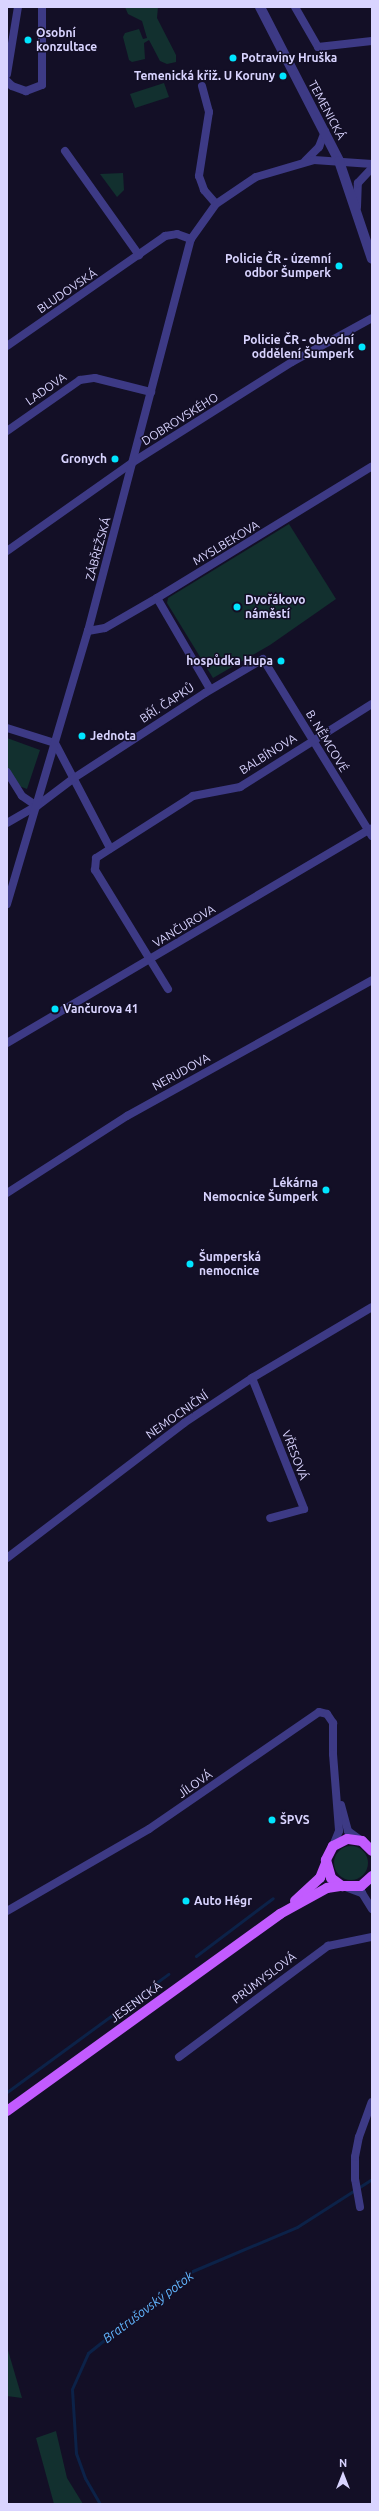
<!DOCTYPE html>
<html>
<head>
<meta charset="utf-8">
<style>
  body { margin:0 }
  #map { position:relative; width:379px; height:2511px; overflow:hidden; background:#130f26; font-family:Ubuntu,sans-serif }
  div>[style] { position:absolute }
  .green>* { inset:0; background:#12302f }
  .round { border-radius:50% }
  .stream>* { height:3px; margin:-1.5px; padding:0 1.5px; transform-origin:1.5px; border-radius:1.5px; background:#0c2248 }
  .minor>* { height:8px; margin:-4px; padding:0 4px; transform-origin:4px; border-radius:4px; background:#3d3a85 }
  .tertiary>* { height:10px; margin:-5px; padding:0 5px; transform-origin:5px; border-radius:5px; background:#3d3a85 }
  .primary>* { height:10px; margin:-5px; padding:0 5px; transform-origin:5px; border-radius:5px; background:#c25bff }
  .dots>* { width:11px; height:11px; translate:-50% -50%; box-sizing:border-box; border:2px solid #130f26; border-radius:50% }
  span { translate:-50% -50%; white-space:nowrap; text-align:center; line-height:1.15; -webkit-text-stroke:3px #130f26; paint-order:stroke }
  .poi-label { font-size:12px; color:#d9d4ff; font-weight:700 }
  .left { translate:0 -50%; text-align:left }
  .right { translate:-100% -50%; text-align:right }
  .street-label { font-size:12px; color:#d9d4ff }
  .water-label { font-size:13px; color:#62b6ff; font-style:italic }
  .frame { position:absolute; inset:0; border:8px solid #d9d4ff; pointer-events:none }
  .north { position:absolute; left:323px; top:2455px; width:40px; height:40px; -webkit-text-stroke:3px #130f26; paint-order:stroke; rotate:0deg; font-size:11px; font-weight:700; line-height:16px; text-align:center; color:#d9d4ff }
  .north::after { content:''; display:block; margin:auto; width:14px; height:18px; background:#d9d4ff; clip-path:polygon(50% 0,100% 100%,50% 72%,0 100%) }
</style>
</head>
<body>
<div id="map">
  <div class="green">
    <div style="clip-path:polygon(125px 7px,158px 7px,157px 18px,176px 55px,176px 62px,167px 64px,160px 61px,149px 40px,144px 43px,145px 59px,132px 62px,129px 60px,123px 37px,125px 33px,139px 29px,143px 39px,147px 38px,142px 21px,128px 14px)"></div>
    <div style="clip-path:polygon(164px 83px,169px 97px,135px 108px,130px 94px)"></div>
    <div style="clip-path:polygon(123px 173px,124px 190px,117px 197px,100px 174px)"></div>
    <div style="clip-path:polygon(289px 524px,336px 599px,270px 645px,213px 678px,167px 603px,168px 598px)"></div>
    <div style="clip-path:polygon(7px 738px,40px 750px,27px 789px,19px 786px,7px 768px)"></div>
    <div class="round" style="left:334px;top:1846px;width:34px;height:34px"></div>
    <div style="clip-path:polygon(7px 2347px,22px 2398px,7px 2396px)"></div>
    <div style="clip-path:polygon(56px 2431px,67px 2478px,83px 2504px,54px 2504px,36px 2438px)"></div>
  </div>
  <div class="stream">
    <div style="left:196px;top:1956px;width:96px;rotate:-37deg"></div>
    <div style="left:7px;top:2092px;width:200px;rotate:-36.2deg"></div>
    <div style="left:100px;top:2504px;width:30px;rotate:-120deg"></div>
    <div style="left:85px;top:2478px;width:27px;rotate:-110deg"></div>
    <div style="left:76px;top:2453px;width:64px;rotate:-93.6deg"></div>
    <div style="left:72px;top:2389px;width:39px;rotate:-66deg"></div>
    <div style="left:88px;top:2353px;width:128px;rotate:-38.7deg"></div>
    <div style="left:188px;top:2273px;width:118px;rotate:-22.9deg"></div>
    <div style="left:297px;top:2227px;width:89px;rotate:-32.6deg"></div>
  </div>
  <div class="minor">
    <div style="left:295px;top:7px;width:46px;rotate:60.1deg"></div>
    <div style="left:318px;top:47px;width:54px;rotate:-6.3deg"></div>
    <div style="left:7px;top:74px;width:68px;rotate:-80.7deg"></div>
    <div style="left:7px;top:81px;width:7px;rotate:45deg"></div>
    <div style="left:12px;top:86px;width:15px;rotate:20deg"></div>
    <div style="left:26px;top:91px;width:17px;rotate:-21deg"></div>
    <div style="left:42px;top:85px;width:78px;rotate:-90deg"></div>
    <div style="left:202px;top:86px;width:27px;rotate:75deg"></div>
    <div style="left:209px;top:112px;width:65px;rotate:98.9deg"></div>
    <div style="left:199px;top:176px;width:15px;rotate:70deg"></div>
    <div style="left:204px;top:190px;width:18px;rotate:49deg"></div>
    <div style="left:65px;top:151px;width:128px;rotate:54.6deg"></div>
    <div style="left:305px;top:161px;width:20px;rotate:-45deg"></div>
    <div style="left:319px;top:147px;width:17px;rotate:-69deg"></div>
    <div style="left:357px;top:207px;width:24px;rotate:-88deg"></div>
    <div style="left:358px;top:183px;width:21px;rotate:-47deg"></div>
    <div style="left:7px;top:346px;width:193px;rotate:-34.8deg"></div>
    <div style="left:165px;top:236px;width:12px;rotate:-9deg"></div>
    <div style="left:177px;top:234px;width:15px;rotate:20deg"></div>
    <div style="left:7px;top:431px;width:89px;rotate:-34.9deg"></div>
    <div style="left:80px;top:380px;width:15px;rotate:-8deg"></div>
    <div style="left:95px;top:378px;width:58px;rotate:14deg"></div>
    <div style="left:7px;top:551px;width:154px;rotate:-35.2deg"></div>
    <div style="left:133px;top:462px;width:188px;rotate:-32.2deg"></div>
    <div style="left:292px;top:362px;width:91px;rotate:-28.8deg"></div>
    <div style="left:157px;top:598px;width:105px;rotate:59.8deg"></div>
    <div style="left:88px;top:631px;width:17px;rotate:-10deg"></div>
    <div style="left:105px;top:628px;width:60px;rotate:-30deg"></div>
    <div style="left:157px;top:598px;width:252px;rotate:-31.5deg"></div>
    <div style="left:7px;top:728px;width:50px;rotate:17.4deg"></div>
    <div style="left:55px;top:743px;width:119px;rotate:62.4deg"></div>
    <div style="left:7px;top:772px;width:28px;rotate:58deg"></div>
    <div style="left:22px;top:796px;width:18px;rotate:34deg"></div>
    <div style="left:7px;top:823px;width:34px;rotate:-30deg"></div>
    <div style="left:37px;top:806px;width:46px;rotate:-37.1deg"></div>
    <div style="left:74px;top:778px;width:156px;rotate:-33deg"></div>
    <div style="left:205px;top:693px;width:67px;rotate:-30.4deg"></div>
    <div style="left:263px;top:659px;width:208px;rotate:58.4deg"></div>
    <div style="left:7px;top:904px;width:285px;rotate:-73.5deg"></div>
    <div style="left:88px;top:631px;width:405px;rotate:-75.3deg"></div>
    <div style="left:191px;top:239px;width:43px;rotate:-54.5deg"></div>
    <div style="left:216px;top:204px;width:48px;rotate:-34deg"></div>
    <div style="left:256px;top:177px;width:60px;rotate:-16.3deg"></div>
    <div style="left:314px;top:160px;width:58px;rotate:3.9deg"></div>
    <div style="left:168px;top:989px;width:140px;rotate:-121.5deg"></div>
    <div style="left:95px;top:870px;width:12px;rotate:-85deg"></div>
    <div style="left:96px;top:858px;width:115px;rotate:-32.6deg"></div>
    <div style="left:193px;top:796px;width:48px;rotate:-10.8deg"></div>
    <div style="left:240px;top:787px;width:156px;rotate:-32.2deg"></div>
    <div style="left:7px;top:1043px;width:422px;rotate:-30.5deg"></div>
    <div style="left:7px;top:1193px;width:143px;rotate:-32.7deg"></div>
    <div style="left:127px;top:1116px;width:280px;rotate:-29deg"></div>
    <div style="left:252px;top:1378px;width:141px;rotate:68.3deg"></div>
    <div style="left:304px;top:1509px;width:35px;rotate:165deg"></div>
    <div style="left:7px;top:1558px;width:223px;rotate:-37.3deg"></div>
    <div style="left:184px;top:1423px;width:82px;rotate:-33.5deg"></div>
    <div style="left:252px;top:1378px;width:139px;rotate:-30.6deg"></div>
    <div style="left:341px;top:1805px;width:27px;rotate:75deg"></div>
    <div style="left:348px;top:1831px;width:14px;rotate:36deg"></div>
    <div style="left:348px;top:1888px;width:15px;rotate:20deg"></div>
    <div style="left:362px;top:1893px;width:19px;rotate:58deg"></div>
    <div style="left:7px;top:1911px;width:164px;rotate:-30deg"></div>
    <div style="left:149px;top:1829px;width:206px;rotate:-34.5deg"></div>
    <div style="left:319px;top:1712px;width:8px;rotate:14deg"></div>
    <div style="left:327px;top:1714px;width:11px;rotate:56deg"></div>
    <div style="left:333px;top:1723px;width:31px;rotate:90deg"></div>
    <div style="left:333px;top:1754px;width:77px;rotate:85.5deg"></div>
    <div style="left:339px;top:1831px;width:16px;rotate:112deg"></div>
    <div style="left:179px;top:2057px;width:186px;rotate:-36.7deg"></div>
    <div style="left:328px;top:1946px;width:45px;rotate:-11.6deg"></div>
    <div style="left:360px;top:2207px;width:28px;rotate:-100deg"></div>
    <div style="left:355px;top:2179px;width:22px;rotate:-90deg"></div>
    <div style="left:355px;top:2157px;width:20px;rotate:-79deg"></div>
    <div style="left:359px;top:2137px;width:37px;rotate:-70deg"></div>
  </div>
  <div class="tertiary">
    <div style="left:260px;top:7px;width:173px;rotate:62.8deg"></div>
    <div style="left:339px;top:161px;width:103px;rotate:71.4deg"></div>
  </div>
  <div class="primary">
    <div style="left:372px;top:1851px;width:14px;rotate:-135deg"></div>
    <div style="left:362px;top:1841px;width:15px;rotate:-172deg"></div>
    <div style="left:347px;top:1839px;width:16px;rotate:153deg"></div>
    <div style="left:333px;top:1846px;width:16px;rotate:117deg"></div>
    <div style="left:326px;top:1860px;width:19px;rotate:74deg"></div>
    <div style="left:331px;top:1878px;width:14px;rotate:36deg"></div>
    <div style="left:342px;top:1886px;width:19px"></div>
    <div style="left:361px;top:1886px;width:15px;rotate:-42deg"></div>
    <div style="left:295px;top:1901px;width:34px;rotate:-43deg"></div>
    <div style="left:320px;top:1878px;width:16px;rotate:-68deg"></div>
    <div style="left:7px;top:2111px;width:337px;rotate:-35.8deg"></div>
    <div style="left:280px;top:1914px;width:54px;rotate:-29deg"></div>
    <div style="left:327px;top:1888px;width:15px;rotate:-8deg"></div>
  </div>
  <div class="dots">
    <div style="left:28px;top:40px;background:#00e5ff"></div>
    <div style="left:233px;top:58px;background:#00e5ff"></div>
    <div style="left:283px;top:76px;background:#00e5ff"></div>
    <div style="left:339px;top:266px;background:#00e5ff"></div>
    <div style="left:362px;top:347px;background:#00e5ff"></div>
    <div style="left:115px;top:459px;background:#00e5ff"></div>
    <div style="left:237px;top:607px;background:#00e5ff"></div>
    <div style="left:281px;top:661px;background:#00e5ff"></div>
    <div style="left:82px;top:736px;background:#00e5ff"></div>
    <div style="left:55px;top:1009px;background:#00e5ff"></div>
    <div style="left:326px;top:1190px;background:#00e5ff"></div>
    <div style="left:190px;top:1264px;background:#00e5ff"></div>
    <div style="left:272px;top:1820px;background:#00e5ff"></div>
    <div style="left:186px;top:1901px;background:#00e5ff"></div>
  </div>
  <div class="poi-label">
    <span class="left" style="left:36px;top:40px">Osobní<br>konzultace</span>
    <span class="left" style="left:241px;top:58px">Potraviny Hruška</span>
    <span class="right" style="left:275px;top:76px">Temenická křiž. U Koruny</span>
    <span class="right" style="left:331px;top:266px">Policie ČR - územní<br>odbor Šumperk</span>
    <span class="right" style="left:354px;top:347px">Policie ČR - obvodní<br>oddělení Šumperk</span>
    <span class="right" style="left:107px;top:459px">Gronych</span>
    <span class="left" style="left:245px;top:607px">Dvořákovo<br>náměstí</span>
    <span class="right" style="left:273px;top:661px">hospůdka Hupa</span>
    <span class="left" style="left:90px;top:736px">Jednota</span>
    <span class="left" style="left:63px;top:1009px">Vančurova 41</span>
    <span class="right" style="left:318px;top:1190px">Lékárna<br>Nemocnice Šumperk</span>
    <span class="left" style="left:199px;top:1264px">Šumperská<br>nemocnice</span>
    <span class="left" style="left:280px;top:1820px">ŠPVS</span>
    <span class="left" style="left:194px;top:1901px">Auto Hégr</span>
  </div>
  <div class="street-label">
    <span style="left:327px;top:110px;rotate:62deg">TEMENICKÁ</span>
    <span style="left:67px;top:291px;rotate:-34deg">BLUDOVSKÁ</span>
    <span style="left:46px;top:389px;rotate:-35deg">LADOVA</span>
    <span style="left:180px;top:419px;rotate:-32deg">DOBROVSKÉHO</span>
    <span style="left:226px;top:543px;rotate:-31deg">MYSLBEKOVA</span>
    <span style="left:98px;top:549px;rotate:-75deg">ZÁBŘEŽSKÁ</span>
    <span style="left:167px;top:703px;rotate:-33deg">BŘÍ. ČAPKŮ</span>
    <span style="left:327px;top:741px;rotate:59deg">B. NĚMCOVÉ</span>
    <span style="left:268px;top:754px;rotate:-32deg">BALBÍNOVA</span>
    <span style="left:184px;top:926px;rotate:-31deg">VANČUROVA</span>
    <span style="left:181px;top:1072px;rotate:-29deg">NERUDOVA</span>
    <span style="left:177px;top:1415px;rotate:-35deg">NEMOCNIČNÍ</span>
    <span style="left:295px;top:1455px;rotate:69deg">VŘESOVÁ</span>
    <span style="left:195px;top:1784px;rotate:-35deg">JÍLOVÁ</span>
    <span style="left:264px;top:1978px;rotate:-37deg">PRŮMYSLOVÁ</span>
    <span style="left:136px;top:2002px;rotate:-36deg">JESENICKÁ</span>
  </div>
  <div class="water-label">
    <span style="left:148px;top:2307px;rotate:-37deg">Bratrušovský potok</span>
  </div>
  <div class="frame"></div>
  <div class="north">N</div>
</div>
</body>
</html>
